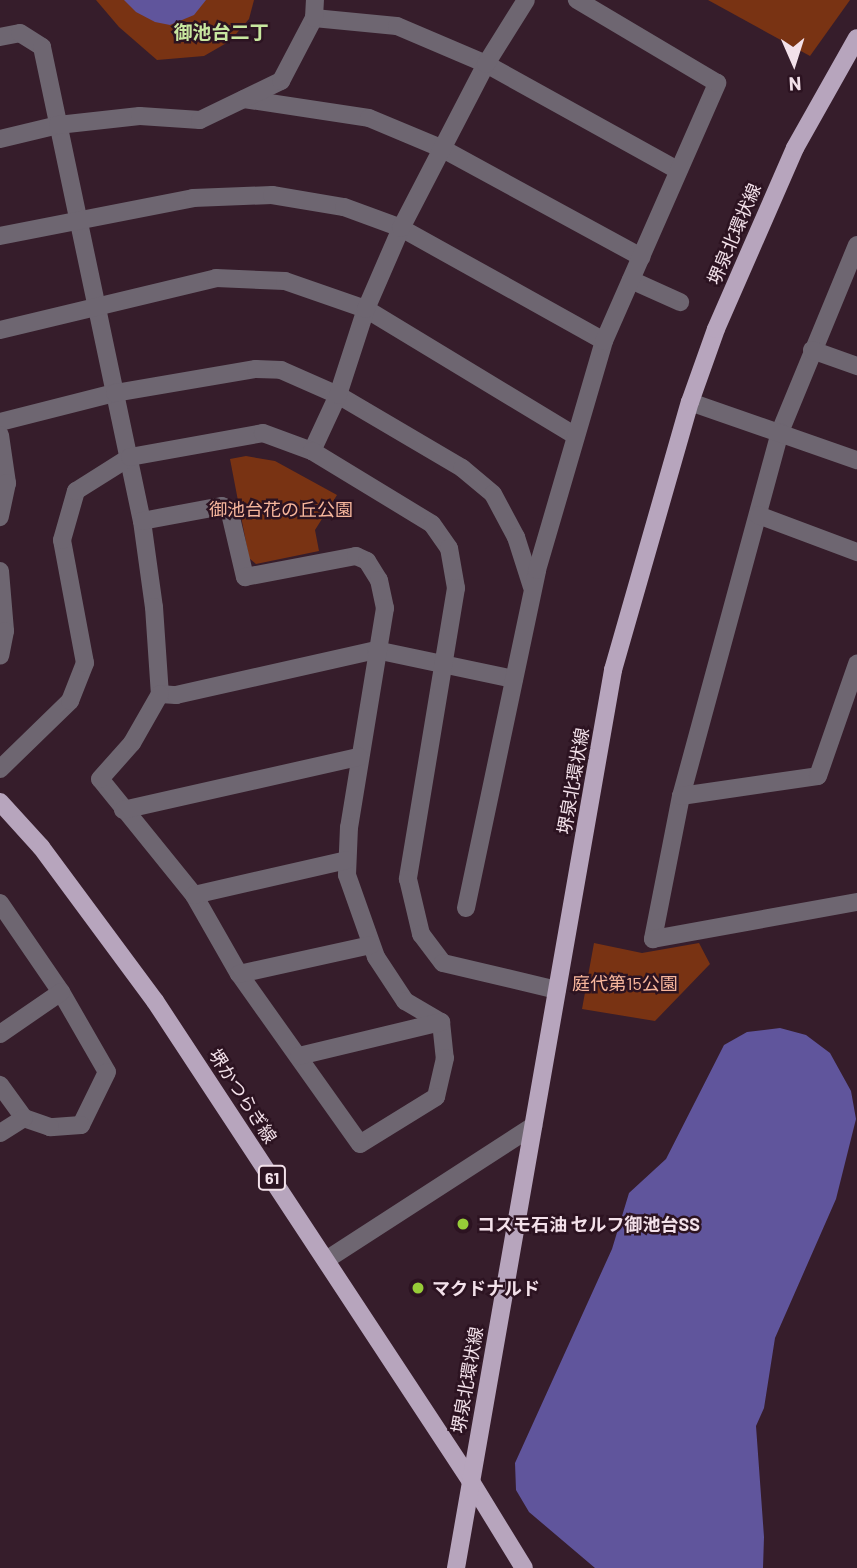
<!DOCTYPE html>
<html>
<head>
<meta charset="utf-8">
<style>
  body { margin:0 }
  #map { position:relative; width:857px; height:1568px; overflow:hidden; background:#361d2b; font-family:Barlow,"Noto Sans JP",sans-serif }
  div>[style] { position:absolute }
  .green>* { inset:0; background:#793313 }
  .water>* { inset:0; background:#60559c }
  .minor>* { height:18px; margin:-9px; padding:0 9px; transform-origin:9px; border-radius:9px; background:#6e6671 }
  .major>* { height:18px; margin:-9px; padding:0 9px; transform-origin:9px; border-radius:9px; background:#b7a5bd }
  .dots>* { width:19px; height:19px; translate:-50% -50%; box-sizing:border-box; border:4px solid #2c1321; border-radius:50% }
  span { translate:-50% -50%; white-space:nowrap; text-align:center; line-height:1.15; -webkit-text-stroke:5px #2c1321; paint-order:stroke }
  .shield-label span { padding:2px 5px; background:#2c1321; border:2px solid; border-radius:5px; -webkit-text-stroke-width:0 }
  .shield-label { font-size:16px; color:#f3e1ea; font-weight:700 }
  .street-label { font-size:18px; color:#f3e1ea }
  .park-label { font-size:18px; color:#f7b69c }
  .poi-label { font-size:18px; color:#f3e1ea; font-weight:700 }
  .left { translate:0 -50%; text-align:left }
  .neighbourhood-label { font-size:19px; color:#c8e79f; font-weight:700 }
  .north { position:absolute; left:759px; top:28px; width:70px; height:70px; -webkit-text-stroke:5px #2c1321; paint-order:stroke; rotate:177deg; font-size:19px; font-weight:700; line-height:28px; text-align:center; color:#f3e1ea }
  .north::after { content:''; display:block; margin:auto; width:24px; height:32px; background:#f3e1ea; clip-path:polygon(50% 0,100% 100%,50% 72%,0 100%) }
</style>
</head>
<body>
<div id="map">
  <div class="green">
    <div style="clip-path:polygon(96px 0,254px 0,249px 19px,230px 41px,204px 56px,157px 60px,119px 27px)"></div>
    <div style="clip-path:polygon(708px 0,850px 0,810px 56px)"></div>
    <div style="clip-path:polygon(246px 456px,275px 461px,337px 495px,315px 530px,319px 551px,256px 564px,249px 558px,230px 459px)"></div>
    <div style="clip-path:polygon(594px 943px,642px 953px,699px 943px,710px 964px,655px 1021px,582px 1009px)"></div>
  </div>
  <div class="water">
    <div style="clip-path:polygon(124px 0,206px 0,194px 15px,170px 25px,155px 22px,136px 12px)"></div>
    <div style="clip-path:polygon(780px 1028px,806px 1035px,830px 1053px,851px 1091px,856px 1119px,836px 1199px,775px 1338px,764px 1408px,756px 1426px,764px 1537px,763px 1568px,595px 1568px,529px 1512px,516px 1490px,515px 1463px,612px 1249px,629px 1193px,666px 1159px,724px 1045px,747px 1032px)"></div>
  </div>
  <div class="minor">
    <div style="left:314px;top:18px;width:83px;rotate:5.5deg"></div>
    <div style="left:397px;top:26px;width:97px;rotate:23.1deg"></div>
    <div style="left:486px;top:64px;width:218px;rotate:29deg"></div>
    <div style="left:0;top:37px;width:20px;rotate:-11deg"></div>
    <div style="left:20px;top:33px;width:26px;rotate:32deg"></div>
    <div style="left:42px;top:47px;width:484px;rotate:78.1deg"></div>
    <div style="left:142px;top:521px;width:87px;rotate:82.1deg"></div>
    <div style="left:154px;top:607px;width:87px;rotate:86.1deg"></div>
    <div style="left:160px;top:694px;width:16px;rotate:4deg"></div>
    <div style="left:176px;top:695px;width:205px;rotate:-12.7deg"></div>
    <div style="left:376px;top:650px;width:141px;rotate:11.9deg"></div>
    <div style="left:244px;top:99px;width:126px;rotate:8.6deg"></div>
    <div style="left:369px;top:118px;width:80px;rotate:22.7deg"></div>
    <div style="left:443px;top:149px;width:226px;rotate:28.6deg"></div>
    <div style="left:0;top:139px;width:60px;rotate:-13.6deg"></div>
    <div style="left:58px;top:125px;width:82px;rotate:-6.3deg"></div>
    <div style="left:140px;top:116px;width:60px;rotate:3.8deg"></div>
    <div style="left:200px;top:120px;width:90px;rotate:-25.7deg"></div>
    <div style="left:281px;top:81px;width:71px;rotate:-62.4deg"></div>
    <div style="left:314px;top:18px;width:18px;rotate:-87deg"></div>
    <div style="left:0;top:236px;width:197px;rotate:-11.1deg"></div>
    <div style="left:193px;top:198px;width:79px;rotate:-2.2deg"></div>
    <div style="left:272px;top:195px;width:73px;rotate:9.5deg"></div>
    <div style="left:344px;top:207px;width:61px;rotate:20.2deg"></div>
    <div style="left:401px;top:228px;width:232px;rotate:29.1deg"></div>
    <div style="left:857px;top:245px;width:202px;rotate:112.4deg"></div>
    <div style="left:780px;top:432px;width:377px;rotate:105.2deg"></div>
    <div style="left:681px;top:796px;width:146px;rotate:101.1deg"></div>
    <div style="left:653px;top:939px;width:207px;rotate:-10.3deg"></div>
    <div style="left:631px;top:280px;width:54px;rotate:24.2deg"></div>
    <div style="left:0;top:330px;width:222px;rotate:-13.5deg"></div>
    <div style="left:216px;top:278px;width:69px;rotate:2.5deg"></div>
    <div style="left:285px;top:281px;width:86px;rotate:19.1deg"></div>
    <div style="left:366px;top:309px;width:245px;rotate:31.2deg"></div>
    <div style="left:812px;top:350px;width:48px;rotate:19.6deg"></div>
    <div style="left:690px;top:402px;width:177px;rotate:19.2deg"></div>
    <div style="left:0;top:422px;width:119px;rotate:-14.2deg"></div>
    <div style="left:115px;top:393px;width:143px;rotate:-9.7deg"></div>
    <div style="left:256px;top:369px;width:25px;rotate:2deg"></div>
    <div style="left:281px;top:370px;width:62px;rotate:23.7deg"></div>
    <div style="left:338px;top:395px;width:144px;rotate:30.5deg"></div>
    <div style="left:462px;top:468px;width:40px;rotate:40deg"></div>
    <div style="left:493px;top:494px;width:49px;rotate:61.9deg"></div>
    <div style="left:516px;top:537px;width:52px;rotate:72.3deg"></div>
    <div style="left:0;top:435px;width:49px;rotate:81.7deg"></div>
    <div style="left:7px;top:483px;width:35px;rotate:102deg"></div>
    <div style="left:312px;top:451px;width:62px;rotate:-65.1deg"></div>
    <div style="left:338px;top:395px;width:90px;rotate:-72deg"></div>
    <div style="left:366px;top:309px;width:88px;rotate:-66.6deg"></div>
    <div style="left:401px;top:228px;width:185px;rotate:-62.6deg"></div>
    <div style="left:486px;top:64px;width:75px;rotate:-58deg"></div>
    <div style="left:758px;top:515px;width:106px;rotate:20.5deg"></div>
    <div style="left:142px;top:521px;width:81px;rotate:-10.6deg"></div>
    <div style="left:222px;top:506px;width:8px;rotate:23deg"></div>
    <div style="left:229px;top:509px;width:70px;rotate:76.8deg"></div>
    <div style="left:245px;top:577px;width:113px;rotate:-10.7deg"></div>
    <div style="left:356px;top:556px;width:12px;rotate:24deg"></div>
    <div style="left:367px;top:561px;width:22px;rotate:58deg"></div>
    <div style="left:379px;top:580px;width:29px;rotate:78deg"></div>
    <div style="left:385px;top:608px;width:222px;rotate:99.3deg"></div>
    <div style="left:349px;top:827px;width:48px;rotate:92.4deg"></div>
    <div style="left:347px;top:875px;width:87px;rotate:70.5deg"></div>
    <div style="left:376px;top:957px;width:53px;rotate:56.6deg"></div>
    <div style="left:405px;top:1001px;width:42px;rotate:30.3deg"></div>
    <div style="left:441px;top:1022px;width:36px;rotate:84deg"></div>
    <div style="left:445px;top:1058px;width:40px;rotate:103deg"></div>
    <div style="left:436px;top:1097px;width:89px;rotate:148.3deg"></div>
    <div style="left:360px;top:1144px;width:209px;rotate:-125.4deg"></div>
    <div style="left:239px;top:974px;width:91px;rotate:-119.7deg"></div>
    <div style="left:194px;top:895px;width:149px;rotate:-129deg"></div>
    <div style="left:100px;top:779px;width:48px;rotate:-48.4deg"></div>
    <div style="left:132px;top:743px;width:56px;rotate:-60.3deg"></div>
    <div style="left:0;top:571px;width:60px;rotate:85.2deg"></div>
    <div style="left:5px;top:631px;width:25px;rotate:101deg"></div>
    <div style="left:0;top:769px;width:98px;rotate:-44.2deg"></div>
    <div style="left:70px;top:701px;width:41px;rotate:-68.5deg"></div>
    <div style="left:85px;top:663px;width:125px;rotate:-100.6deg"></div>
    <div style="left:62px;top:540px;width:51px;rotate:-74.1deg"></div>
    <div style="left:76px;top:491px;width:64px;rotate:-32.2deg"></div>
    <div style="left:130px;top:457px;width:135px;rotate:-10.2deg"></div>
    <div style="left:263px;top:433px;width:52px;rotate:20.2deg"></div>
    <div style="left:312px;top:451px;width:140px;rotate:31.3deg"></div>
    <div style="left:432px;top:524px;width:29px;rotate:55deg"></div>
    <div style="left:449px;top:548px;width:41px;rotate:80.1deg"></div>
    <div style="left:456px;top:588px;width:295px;rotate:99.4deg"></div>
    <div style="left:408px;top:879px;width:57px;rotate:76.7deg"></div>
    <div style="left:421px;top:934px;width:36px;rotate:53deg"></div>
    <div style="left:443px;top:963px;width:117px;rotate:13.3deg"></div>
    <div style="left:681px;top:796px;width:138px;rotate:-8.3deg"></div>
    <div style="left:818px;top:776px;width:119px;rotate:-70.8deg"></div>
    <div style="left:123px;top:810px;width:242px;rotate:-12.7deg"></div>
    <div style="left:194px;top:895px;width:157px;rotate:-12.9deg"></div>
    <div style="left:0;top:903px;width:108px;rotate:55.6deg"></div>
    <div style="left:61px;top:992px;width:92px;rotate:60.1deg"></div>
    <div style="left:107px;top:1072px;width:59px;rotate:116.1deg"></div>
    <div style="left:81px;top:1125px;width:31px;rotate:176deg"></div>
    <div style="left:50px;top:1127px;width:28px;rotate:-161deg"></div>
    <div style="left:24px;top:1118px;width:41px;rotate:-126deg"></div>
    <div style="left:466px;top:908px;width:345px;rotate:-78.1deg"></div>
    <div style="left:537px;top:570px;width:239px;rotate:-73.7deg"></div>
    <div style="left:604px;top:341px;width:282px;rotate:-66.3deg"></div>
    <div style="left:717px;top:83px;width:163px;rotate:-149.3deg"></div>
    <div style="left:239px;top:974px;width:135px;rotate:-12.4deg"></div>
    <div style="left:0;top:1034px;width:74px;rotate:-34.5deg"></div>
    <div style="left:299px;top:1056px;width:146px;rotate:-13.5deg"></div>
    <div style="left:0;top:1133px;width:28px;rotate:-32deg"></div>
    <div style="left:326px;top:1260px;width:247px;rotate:-32.9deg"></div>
  </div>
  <div class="major">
    <div style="left:0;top:802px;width:61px;rotate:47.7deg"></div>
    <div style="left:41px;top:847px;width:192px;rotate:53.5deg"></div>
    <div style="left:155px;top:1001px;width:573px;rotate:56.67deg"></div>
    <div style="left:470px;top:1480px;width:103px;rotate:58.5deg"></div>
    <div style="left:456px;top:1568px;width:912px;rotate:-80.08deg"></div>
    <div style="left:613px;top:670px;width:279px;rotate:-74deg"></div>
    <div style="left:690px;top:402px;width:77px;rotate:-70.4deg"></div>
    <div style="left:716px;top:329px;width:197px;rotate:-66.4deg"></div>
    <div style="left:795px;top:148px;width:126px;rotate:-60.6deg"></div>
  </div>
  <div class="dots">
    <div style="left:463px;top:1224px;background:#97cc38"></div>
    <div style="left:418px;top:1288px;background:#97cc38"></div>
  </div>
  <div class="shield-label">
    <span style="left:272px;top:1178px">61</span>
  </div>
  <div class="street-label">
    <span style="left:734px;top:234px;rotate:-67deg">堺泉北環状線</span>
    <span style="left:573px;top:781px;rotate:-80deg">堺泉北環状線</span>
    <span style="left:243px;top:1096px;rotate:57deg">堺かつらぎ線</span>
    <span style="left:467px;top:1380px;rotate:-80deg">堺泉北環状線</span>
  </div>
  <div class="park-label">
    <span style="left:281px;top:509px">御池台花の丘公園</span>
    <span style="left:625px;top:983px">庭代第15公園</span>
  </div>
  <div class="poi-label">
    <span class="left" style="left:477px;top:1224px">コスモ石油 セルフ御池台SS</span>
    <span class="left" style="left:432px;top:1288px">マクドナルド</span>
  </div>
  <div class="neighbourhood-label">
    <span style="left:221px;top:32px">御池台二丁</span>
  </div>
  <div class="north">N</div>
</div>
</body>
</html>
